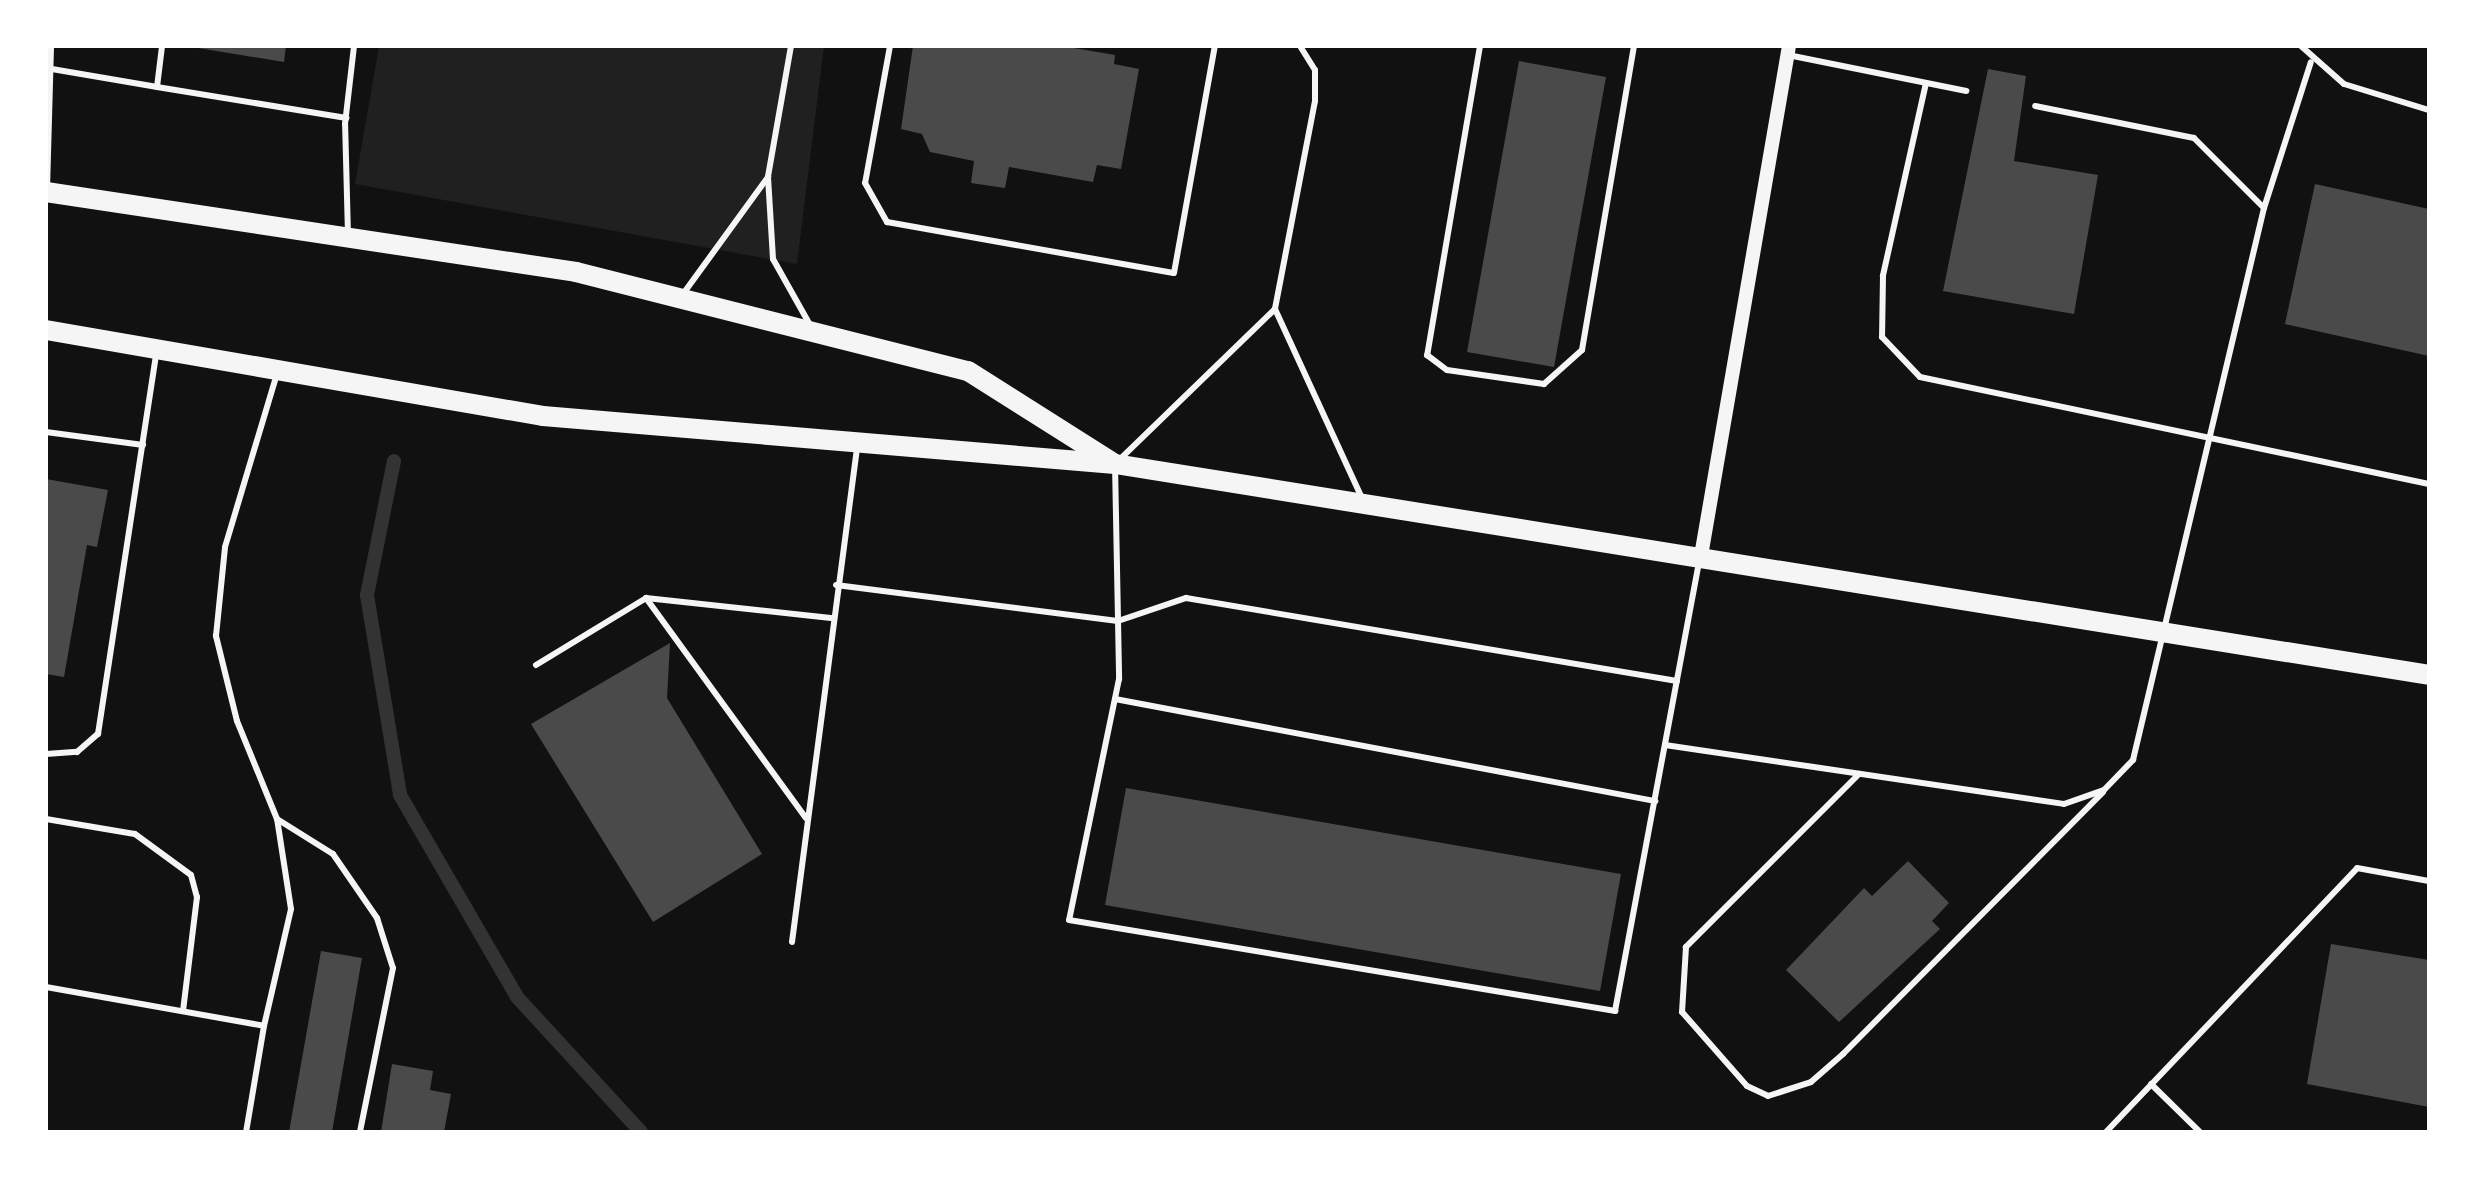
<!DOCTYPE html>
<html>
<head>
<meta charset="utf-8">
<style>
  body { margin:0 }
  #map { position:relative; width:2475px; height:1178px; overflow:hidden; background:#111; font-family:"Public Sans",sans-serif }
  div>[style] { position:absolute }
  .green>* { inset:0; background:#202020 }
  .stream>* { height:14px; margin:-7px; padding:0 7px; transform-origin:7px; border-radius:7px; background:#333 }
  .building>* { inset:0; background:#4a4a4a }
  .service>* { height:6px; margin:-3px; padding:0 3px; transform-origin:3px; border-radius:3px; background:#f5f5f5 }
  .tertiary>* { height:14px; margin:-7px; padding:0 7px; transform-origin:7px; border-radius:7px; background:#f5f5f5 }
  .primary>* { height:20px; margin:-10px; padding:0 10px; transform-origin:10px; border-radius:10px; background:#f5f5f5 }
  span { translate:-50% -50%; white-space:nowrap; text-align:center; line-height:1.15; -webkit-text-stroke:8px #fff; paint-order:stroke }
  .frame { position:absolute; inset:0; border:48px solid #fff; pointer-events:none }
</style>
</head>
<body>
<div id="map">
  <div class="green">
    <div style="clip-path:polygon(379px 46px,824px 46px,797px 264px,355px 184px)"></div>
  </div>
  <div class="stream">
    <div style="left:394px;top:461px;width:137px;rotate:101.4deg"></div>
    <div style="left:367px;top:595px;width:203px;rotate:80.6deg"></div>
    <div style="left:400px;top:795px;width:233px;rotate:59.9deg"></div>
    <div style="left:517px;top:997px;width:183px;rotate:47.4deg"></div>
  </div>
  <div class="building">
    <div style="clip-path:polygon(186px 46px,286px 46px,284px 62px)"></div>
    <div style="clip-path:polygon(913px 46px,1062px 46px,1115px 55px,1114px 64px,1139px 69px,1121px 169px,1097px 165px,1093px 182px,1009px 167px,1005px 188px,971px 183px,974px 161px,930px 152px,922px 134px,901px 129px)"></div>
    <div style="clip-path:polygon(1519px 61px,1606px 77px,1554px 367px,1467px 352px)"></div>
    <div style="clip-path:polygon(1988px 69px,2026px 76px,2014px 161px,2098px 175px,2074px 314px,1943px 291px)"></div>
    <div style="clip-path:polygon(2315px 184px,2429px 209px,2429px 356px,2285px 324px)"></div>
    <div style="clip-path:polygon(46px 479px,108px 490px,97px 547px,87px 545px,64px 677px,46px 674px)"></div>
    <div style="clip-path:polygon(670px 643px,667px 698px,762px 854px,653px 922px,531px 724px)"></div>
    <div style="clip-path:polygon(1126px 788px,1621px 874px,1600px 991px,1105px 905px)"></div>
    <div style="clip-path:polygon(1908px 861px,1949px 903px,1932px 921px,1940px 929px,1839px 1022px,1786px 970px,1864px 888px,1872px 896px)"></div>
    <div style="clip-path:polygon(2331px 944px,2429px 960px,2429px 1107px,2307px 1084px)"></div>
    <div style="clip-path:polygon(321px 951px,362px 958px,332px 1132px,289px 1132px)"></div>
    <div style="clip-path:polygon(392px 1064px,433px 1071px,430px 1090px,451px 1094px,444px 1132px,381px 1132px)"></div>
  </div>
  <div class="service">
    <div style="left:791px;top:46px;width:133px;rotate:100deg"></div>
    <div style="left:768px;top:177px;width:82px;rotate:86.5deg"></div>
    <div style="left:773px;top:259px;width:76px;rotate:60.7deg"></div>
    <div style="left:890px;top:46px;width:139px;rotate:100.3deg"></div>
    <div style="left:865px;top:183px;width:45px;rotate:60.6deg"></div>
    <div style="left:887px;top:222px;width:291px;rotate:10.1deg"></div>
    <div style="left:1174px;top:273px;width:231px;rotate:-79.8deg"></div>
    <div style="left:1300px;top:46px;width:28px;rotate:58deg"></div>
    <div style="left:1315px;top:70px;width:31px;rotate:90deg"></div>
    <div style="left:1315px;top:101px;width:212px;rotate:100.9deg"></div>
    <div style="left:1275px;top:309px;width:223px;rotate:135.9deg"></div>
    <div style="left:1115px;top:464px;width:215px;rotate:88.9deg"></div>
    <div style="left:1119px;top:679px;width:246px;rotate:101.7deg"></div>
    <div style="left:1069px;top:920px;width:554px;rotate:9.46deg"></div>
    <div style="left:1615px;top:1011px;width:456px;rotate:-79.4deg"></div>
    <div style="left:1480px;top:46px;width:314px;rotate:99.7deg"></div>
    <div style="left:1427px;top:355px;width:25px;rotate:37deg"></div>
    <div style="left:1447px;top:370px;width:98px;rotate:8.2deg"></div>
    <div style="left:1544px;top:384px;width:51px;rotate:-41.8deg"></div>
    <div style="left:1582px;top:350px;width:308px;rotate:-80.3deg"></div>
    <div style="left:2301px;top:46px;width:57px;rotate:41.5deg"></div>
    <div style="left:2344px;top:84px;width:89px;rotate:17deg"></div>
    <div style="left:1788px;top:55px;width:182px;rotate:11.4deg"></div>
    <div style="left:46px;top:68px;width:113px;rotate:9.7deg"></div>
    <div style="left:157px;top:87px;width:41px;rotate:-83deg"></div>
    <div style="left:1926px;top:83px;width:198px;rotate:102.6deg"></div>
    <div style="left:1883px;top:276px;width:61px;rotate:90.9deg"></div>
    <div style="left:1882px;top:337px;width:55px;rotate:46.5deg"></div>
    <div style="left:1920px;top:377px;width:520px;rotate:11.87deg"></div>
    <div style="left:157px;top:87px;width:192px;rotate:9.3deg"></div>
    <div style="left:47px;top:190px;width:144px;rotate:-88.4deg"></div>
    <div style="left:2264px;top:208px;width:153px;rotate:-72.2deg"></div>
    <div style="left:348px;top:235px;width:111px;rotate:-91.5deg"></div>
    <div style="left:345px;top:124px;width:79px;rotate:-83.4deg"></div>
    <div style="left:683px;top:294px;width:145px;rotate:-54deg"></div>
    <div style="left:1275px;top:309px;width:208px;rotate:65.3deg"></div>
    <div style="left:46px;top:432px;width:98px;rotate:7.6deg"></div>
    <div style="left:836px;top:585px;width:284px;rotate:7.3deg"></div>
    <div style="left:1118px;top:621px;width:72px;rotate:-18.7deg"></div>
    <div style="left:1186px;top:598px;width:498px;rotate:9.6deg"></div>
    <div style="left:646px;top:598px;width:272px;rotate:54deg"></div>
    <div style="left:536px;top:665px;width:129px;rotate:-31.3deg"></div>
    <div style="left:646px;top:598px;width:186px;rotate:6.2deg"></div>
    <div style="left:1115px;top:699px;width:550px;rotate:10.7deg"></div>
    <div style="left:1665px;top:745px;width:403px;rotate:8.4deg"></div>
    <div style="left:2064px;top:804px;width:42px;rotate:-19.3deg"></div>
    <div style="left:2104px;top:790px;width:42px;rotate:-46deg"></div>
    <div style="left:2133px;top:760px;width:567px;rotate:-76.65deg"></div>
    <div style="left:2264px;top:208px;width:99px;rotate:-135deg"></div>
    <div style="left:2194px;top:138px;width:162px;rotate:-168.6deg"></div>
    <div style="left:46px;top:754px;width:31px;rotate:-4deg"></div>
    <div style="left:77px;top:752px;width:28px;rotate:-41deg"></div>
    <div style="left:98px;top:734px;width:385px;rotate:-81.3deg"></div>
    <div style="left:1859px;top:774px;width:245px;rotate:135deg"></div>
    <div style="left:1686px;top:947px;width:65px;rotate:93.5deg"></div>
    <div style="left:1682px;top:1012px;width:98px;rotate:48.7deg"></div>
    <div style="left:1747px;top:1086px;width:23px;rotate:25deg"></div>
    <div style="left:1768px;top:1096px;width:45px;rotate:-18deg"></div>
    <div style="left:1811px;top:1082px;width:43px;rotate:-41.2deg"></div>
    <div style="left:1843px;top:1054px;width:369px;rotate:-45.2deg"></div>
    <div style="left:46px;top:819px;width:90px;rotate:9.6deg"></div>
    <div style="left:135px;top:834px;width:69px;rotate:36.2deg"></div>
    <div style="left:191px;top:875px;width:23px;rotate:75deg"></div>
    <div style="left:197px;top:897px;width:115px;rotate:97deg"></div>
    <div style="left:277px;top:819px;width:66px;rotate:32deg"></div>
    <div style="left:333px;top:854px;width:78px;rotate:55.5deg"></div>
    <div style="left:377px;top:918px;width:52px;rotate:72.3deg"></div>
    <div style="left:393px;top:968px;width:167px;rotate:101.4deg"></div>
    <div style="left:792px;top:942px;width:498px;rotate:-82.5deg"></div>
    <div style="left:46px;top:987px;width:221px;rotate:10.1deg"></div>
    <div style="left:264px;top:1026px;width:108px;rotate:99.6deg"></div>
    <div style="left:264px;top:1026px;width:120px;rotate:-77deg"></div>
    <div style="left:291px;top:909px;width:91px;rotate:-98.8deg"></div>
    <div style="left:277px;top:819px;width:106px;rotate:-112.2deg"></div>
    <div style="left:237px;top:721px;width:88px;rotate:-103.9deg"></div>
    <div style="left:216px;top:636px;width:89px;rotate:-84.2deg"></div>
    <div style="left:225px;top:547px;width:181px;rotate:-73.3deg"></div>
    <div style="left:2151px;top:1084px;width:69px;rotate:44.4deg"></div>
    <div style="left:2106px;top:1132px;width:364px;rotate:-46.4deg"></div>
    <div style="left:2357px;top:868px;width:73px;rotate:10.2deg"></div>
  </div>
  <div class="tertiary">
    <div style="left:1701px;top:556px;width:518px;rotate:-80.21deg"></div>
  </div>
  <div class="primary">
    <div style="left:46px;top:192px;width:536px;rotate:8.58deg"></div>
    <div style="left:576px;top:272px;width:404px;rotate:14.2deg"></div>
    <div style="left:968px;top:371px;width:170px;rotate:32.3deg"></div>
    <div style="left:46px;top:330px;width:504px;rotate:9.82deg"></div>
    <div style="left:543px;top:416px;width:574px;rotate:4.8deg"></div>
    <div style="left:1115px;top:464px;width:1331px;rotate:9.12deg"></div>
  </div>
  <div class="frame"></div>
</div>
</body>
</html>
